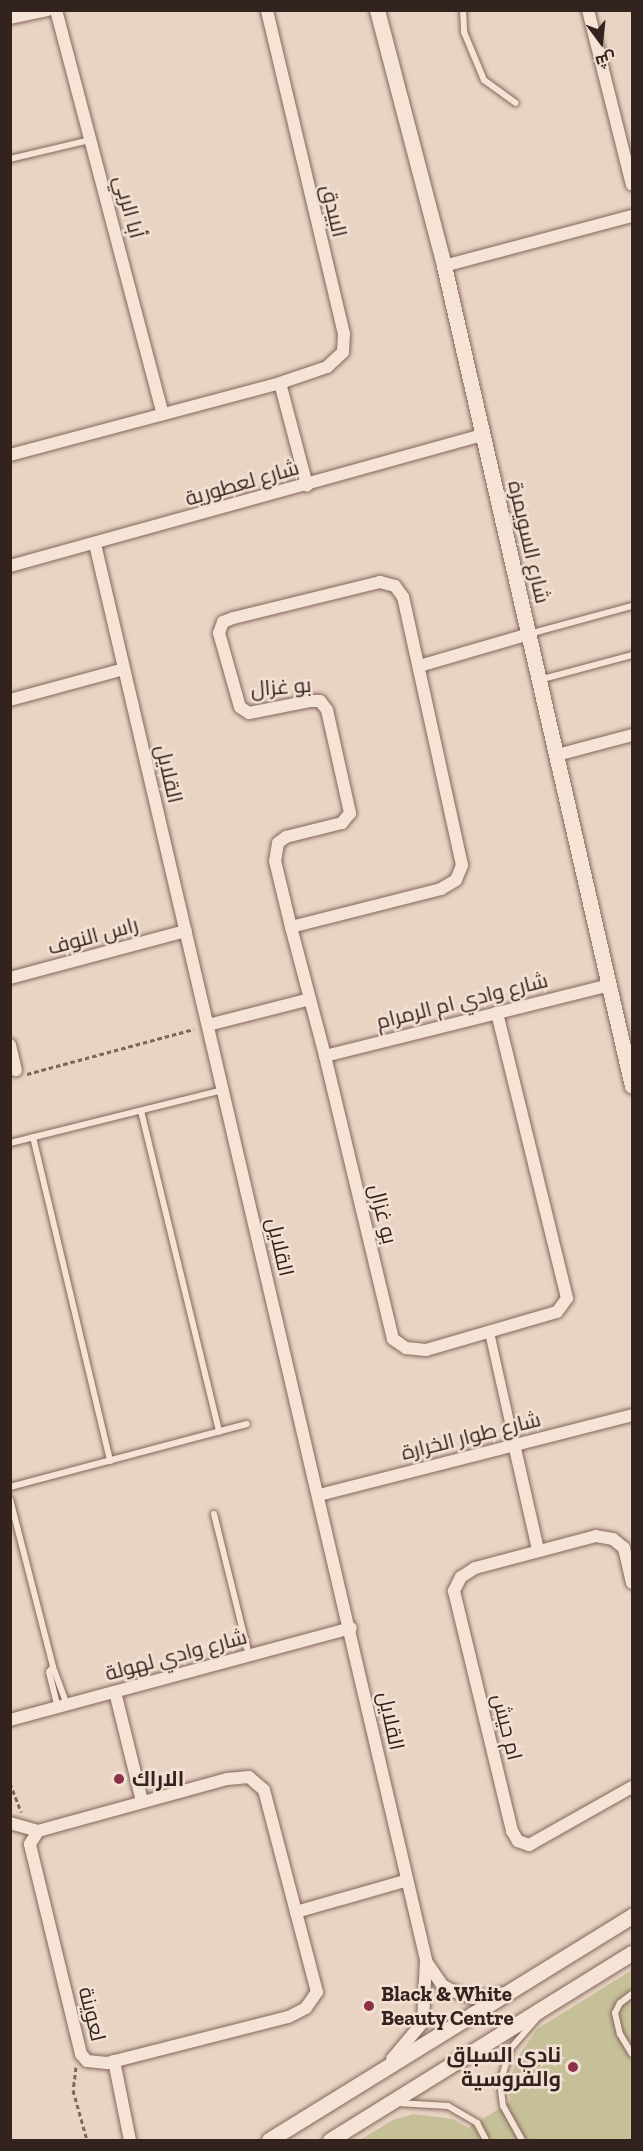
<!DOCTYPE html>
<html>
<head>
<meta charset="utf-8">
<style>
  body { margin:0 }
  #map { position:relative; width:643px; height:2151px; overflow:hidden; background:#e9d4c3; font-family:"Zilla Slab",Cairo,serif }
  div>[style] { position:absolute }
  .green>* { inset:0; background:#c6c099 }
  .path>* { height:3px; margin-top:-1.5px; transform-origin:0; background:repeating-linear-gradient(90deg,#82665c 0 4.5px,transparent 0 7.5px) }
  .roads { filter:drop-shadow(0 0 2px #82665c) drop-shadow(0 0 2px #82665c) }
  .service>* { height:6px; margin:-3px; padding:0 3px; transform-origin:3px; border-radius:3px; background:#f5e4d6 }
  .pedestrian>* { height:9px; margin:-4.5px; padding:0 4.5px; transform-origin:4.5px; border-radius:4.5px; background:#f5e4d6 }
  .minor>* { height:12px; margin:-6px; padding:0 6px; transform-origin:6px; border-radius:6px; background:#f5e4d6 }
  .tertiary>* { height:15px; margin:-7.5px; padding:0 7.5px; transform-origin:7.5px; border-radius:7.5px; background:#f5e4d6 }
  .dots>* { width:16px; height:16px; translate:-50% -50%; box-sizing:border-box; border:3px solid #f2e1d2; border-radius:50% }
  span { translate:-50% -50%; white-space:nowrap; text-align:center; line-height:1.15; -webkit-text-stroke:5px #f2e1d2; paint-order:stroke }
  .street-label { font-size:21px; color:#33231e }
  .poi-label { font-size:21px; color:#33231e; font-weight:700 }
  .left { translate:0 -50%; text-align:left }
  .right { translate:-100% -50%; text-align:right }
  .frame { position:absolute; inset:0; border:12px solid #33231e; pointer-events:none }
  .north { position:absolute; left:571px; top:12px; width:60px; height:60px; -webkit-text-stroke:4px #f2e1d2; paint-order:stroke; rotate:165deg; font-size:16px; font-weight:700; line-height:24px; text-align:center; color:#33231e }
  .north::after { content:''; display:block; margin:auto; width:21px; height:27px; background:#33231e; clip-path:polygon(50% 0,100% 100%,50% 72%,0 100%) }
</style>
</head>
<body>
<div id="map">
  <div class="green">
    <div style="clip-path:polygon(632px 1970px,632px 2140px,360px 2140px,393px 2120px,413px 2114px,453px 2119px,468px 2128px,510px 2102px,509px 2080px,520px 2054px,537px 2029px)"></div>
  </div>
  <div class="path">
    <div style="left:27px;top:1074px;width:173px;rotate:-15.1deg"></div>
    <div style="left:10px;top:1783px;width:31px;rotate:69deg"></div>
    <div style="left:76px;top:2067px;width:23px;rotate:97deg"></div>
    <div style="left:73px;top:2090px;width:52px;rotate:74.4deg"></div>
  </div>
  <div class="roads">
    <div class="service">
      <div style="left:463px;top:10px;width:22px;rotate:87deg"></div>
      <div style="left:464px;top:32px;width:52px;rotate:67.4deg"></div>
      <div style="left:484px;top:80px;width:39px;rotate:36deg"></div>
      <div style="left:10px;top:159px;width:82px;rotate:-13.4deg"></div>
      <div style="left:529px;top:634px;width:107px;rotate:-15.2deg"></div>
      <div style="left:539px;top:680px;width:96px;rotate:-15deg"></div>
      <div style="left:141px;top:1111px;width:330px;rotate:76.3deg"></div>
      <div style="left:33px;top:1137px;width:333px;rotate:76.6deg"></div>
      <div style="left:10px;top:1143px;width:219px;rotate:-14deg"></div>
      <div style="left:10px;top:1487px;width:245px;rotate:-14.9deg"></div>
      <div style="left:10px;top:1499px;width:173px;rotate:75.6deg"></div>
      <div style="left:53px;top:1667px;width:40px;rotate:69.8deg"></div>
      <div style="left:214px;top:1514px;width:145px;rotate:76.1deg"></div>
      <div style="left:53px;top:1667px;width:6px;rotate:129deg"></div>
      <div style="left:49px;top:1672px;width:36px;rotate:76deg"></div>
      <div style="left:632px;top:1994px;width:15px;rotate:143deg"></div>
      <div style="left:620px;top:2003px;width:11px;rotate:117deg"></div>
      <div style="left:615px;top:2013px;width:22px;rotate:77deg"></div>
      <div style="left:620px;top:2034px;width:23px;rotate:59deg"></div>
      <div style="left:398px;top:2103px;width:50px;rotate:3.4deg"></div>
      <div style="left:448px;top:2106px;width:34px;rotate:30deg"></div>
      <div style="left:477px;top:2123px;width:19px;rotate:62deg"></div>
      <div style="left:522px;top:2140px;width:39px;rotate:-119deg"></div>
      <div style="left:503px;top:2106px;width:23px;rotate:-97deg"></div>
      <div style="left:500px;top:2083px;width:37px;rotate:-73deg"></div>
      <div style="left:511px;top:2048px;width:41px;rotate:-48.9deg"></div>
    </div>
    <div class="pedestrian">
      <div style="left:489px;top:1332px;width:115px;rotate:77.4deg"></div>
    </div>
    <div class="minor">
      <div style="left:56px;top:10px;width:418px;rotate:75.2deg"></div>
      <div style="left:588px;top:10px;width:180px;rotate:75.9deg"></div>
      <div style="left:10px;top:18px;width:38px;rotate:-12deg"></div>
      <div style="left:444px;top:266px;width:195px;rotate:-14.9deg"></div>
      <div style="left:280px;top:383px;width:106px;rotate:75.2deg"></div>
      <div style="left:10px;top:455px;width:279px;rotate:-14.9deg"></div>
      <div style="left:280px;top:383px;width:50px;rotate:-18.8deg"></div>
      <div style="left:327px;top:367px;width:22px;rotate:-43deg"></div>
      <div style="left:343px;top:352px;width:18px;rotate:-87deg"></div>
      <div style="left:344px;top:334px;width:333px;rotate:-103.4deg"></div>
      <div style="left:95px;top:544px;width:1454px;rotate:76.84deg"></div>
      <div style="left:426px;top:1960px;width:62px;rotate:92.8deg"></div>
      <div style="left:423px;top:2022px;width:48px;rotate:130deg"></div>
      <div style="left:10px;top:566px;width:491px;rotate:-15.5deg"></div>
      <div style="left:419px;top:666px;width:115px;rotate:-16.2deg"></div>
      <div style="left:10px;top:700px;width:118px;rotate:-15.2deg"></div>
      <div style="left:557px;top:755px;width:78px;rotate:-14.9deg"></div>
      <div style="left:291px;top:927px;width:155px;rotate:-14.2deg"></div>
      <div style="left:441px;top:889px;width:17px;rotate:-31deg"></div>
      <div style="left:456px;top:880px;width:16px;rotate:-68deg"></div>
      <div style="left:462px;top:865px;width:274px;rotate:-102.4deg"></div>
      <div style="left:403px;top:597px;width:14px;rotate:-126deg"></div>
      <div style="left:395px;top:586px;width:16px;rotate:-165deg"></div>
      <div style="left:380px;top:582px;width:151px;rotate:166.2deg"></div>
      <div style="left:233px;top:618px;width:11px;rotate:158deg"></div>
      <div style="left:223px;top:622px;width:12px;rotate:110deg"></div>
      <div style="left:219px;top:633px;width:77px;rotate:74.2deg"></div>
      <div style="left:240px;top:707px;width:11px;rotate:34deg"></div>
      <div style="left:249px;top:713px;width:63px;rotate:-11deg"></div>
      <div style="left:311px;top:701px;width:9px"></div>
      <div style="left:320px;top:701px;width:11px;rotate:52deg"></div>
      <div style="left:327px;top:710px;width:106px;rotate:77.4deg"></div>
      <div style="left:350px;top:813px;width:13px;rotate:129deg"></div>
      <div style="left:342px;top:823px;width:58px;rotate:166deg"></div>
      <div style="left:286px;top:837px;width:10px;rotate:143deg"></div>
      <div style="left:278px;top:843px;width:18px;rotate:99deg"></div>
      <div style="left:275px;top:861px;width:68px;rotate:76.4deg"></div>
      <div style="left:291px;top:927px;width:133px;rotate:75.2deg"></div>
      <div style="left:325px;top:1056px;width:291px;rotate:76.5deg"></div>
      <div style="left:393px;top:1339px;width:16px;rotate:35deg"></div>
      <div style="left:406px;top:1348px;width:20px;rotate:6deg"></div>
      <div style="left:426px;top:1350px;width:136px;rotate:-16.2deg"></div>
      <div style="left:557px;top:1312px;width:17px;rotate:-54deg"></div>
      <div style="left:567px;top:1298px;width:294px;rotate:-103.8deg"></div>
      <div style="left:10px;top:978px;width:182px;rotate:-15deg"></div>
      <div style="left:208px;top:1025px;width:105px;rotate:-14.3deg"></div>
      <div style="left:10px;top:1045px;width:26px;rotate:77deg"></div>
      <div style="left:325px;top:1056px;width:294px;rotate:-14deg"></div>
      <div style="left:514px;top:1444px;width:109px;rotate:77.2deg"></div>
      <div style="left:319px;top:1495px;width:323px;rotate:-14.3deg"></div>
      <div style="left:632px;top:1583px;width:36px;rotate:-103deg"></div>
      <div style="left:624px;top:1548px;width:14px;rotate:-141deg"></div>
      <div style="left:613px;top:1539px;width:17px;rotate:-170deg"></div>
      <div style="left:596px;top:1536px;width:125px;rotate:165.2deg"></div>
      <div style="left:475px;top:1568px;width:17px;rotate:147deg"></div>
      <div style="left:461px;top:1577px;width:16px;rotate:117deg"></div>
      <div style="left:454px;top:1591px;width:247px;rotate:76.4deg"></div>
      <div style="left:512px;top:1831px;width:12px;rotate:59deg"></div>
      <div style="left:518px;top:1841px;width:12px;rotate:20deg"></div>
      <div style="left:529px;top:1845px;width:118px;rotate:-29.4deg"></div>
      <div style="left:115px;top:1692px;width:112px;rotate:76.1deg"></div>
      <div style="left:10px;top:1720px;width:353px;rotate:-15.1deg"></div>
      <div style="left:249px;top:1777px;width:20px;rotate:41deg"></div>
      <div style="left:264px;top:1790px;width:209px;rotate:75.3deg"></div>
      <div style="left:317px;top:1992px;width:19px;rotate:125deg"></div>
      <div style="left:306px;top:2008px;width:20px;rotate:153deg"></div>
      <div style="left:288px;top:2017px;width:187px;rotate:165.7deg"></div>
      <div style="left:107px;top:2063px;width:20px;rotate:-174deg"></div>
      <div style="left:87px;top:2061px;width:9px;rotate:-131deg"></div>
      <div style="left:81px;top:2054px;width:216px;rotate:-103.7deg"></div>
      <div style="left:30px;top:1844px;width:15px;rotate:-58deg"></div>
      <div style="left:38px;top:1831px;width:196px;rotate:-15.4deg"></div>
      <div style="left:227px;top:1779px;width:22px;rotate:-5deg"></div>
      <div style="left:10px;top:1823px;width:29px;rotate:16deg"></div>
      <div style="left:296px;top:1912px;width:113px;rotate:-15.9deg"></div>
      <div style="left:426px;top:1961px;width:29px;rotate:56deg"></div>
      <div style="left:442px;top:1985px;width:13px;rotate:29deg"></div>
      <div style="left:453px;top:1991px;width:21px;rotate:19deg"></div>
      <div style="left:473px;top:1998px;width:31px;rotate:-9deg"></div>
      <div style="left:114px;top:2061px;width:81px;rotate:78.6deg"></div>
    </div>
    <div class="tertiary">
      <div style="left:377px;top:10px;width:265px;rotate:75.3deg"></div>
      <div style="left:444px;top:266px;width:841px;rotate:77.09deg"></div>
      <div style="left:269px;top:2140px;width:427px;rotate:-31.7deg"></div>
      <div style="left:330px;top:2140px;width:355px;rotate:-31.8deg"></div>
    </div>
  </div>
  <div class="dots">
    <div style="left:119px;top:1779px;background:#8b3249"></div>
    <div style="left:369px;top:2006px;background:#8b3249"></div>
    <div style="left:573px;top:2067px;background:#8b3249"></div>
  </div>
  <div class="street-label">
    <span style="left:129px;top:207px;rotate:75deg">أبا الربي</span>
    <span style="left:334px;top:211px;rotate:77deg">البيدق</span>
    <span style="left:242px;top:483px;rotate:-16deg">شارع لعطورية</span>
    <span style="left:529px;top:542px;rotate:77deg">شارع السويمرة</span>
    <span style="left:281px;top:687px;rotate:-4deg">بو غزال</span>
    <span style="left:169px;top:774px;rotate:77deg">القلايل</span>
    <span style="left:93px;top:936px;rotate:-15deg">راس النوف</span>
    <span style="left:462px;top:1001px;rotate:-14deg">شارع وادي ام الرمرام</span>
    <span style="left:383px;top:1214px;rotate:76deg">بو غزال</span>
    <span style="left:280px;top:1247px;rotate:77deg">القلايل</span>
    <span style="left:471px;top:1436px;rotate:-14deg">شارع طوار الخرارة</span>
    <span style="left:176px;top:1655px;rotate:-15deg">شارع وادي لهولة</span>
    <span style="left:391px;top:1721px;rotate:78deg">القلايل</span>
    <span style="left:507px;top:1727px;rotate:76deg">ام حيش</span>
    <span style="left:92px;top:2014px;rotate:76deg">لعوينة</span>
  </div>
  <div class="poi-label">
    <span class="left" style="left:132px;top:1779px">الاراك</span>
    <span class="left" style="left:381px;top:2006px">Black &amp; White<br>Beauty Centre</span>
    <span class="right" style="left:561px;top:2067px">نادي السباق<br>والفروسية</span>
  </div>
  <div class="frame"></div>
  <div class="north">ش</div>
</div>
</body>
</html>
